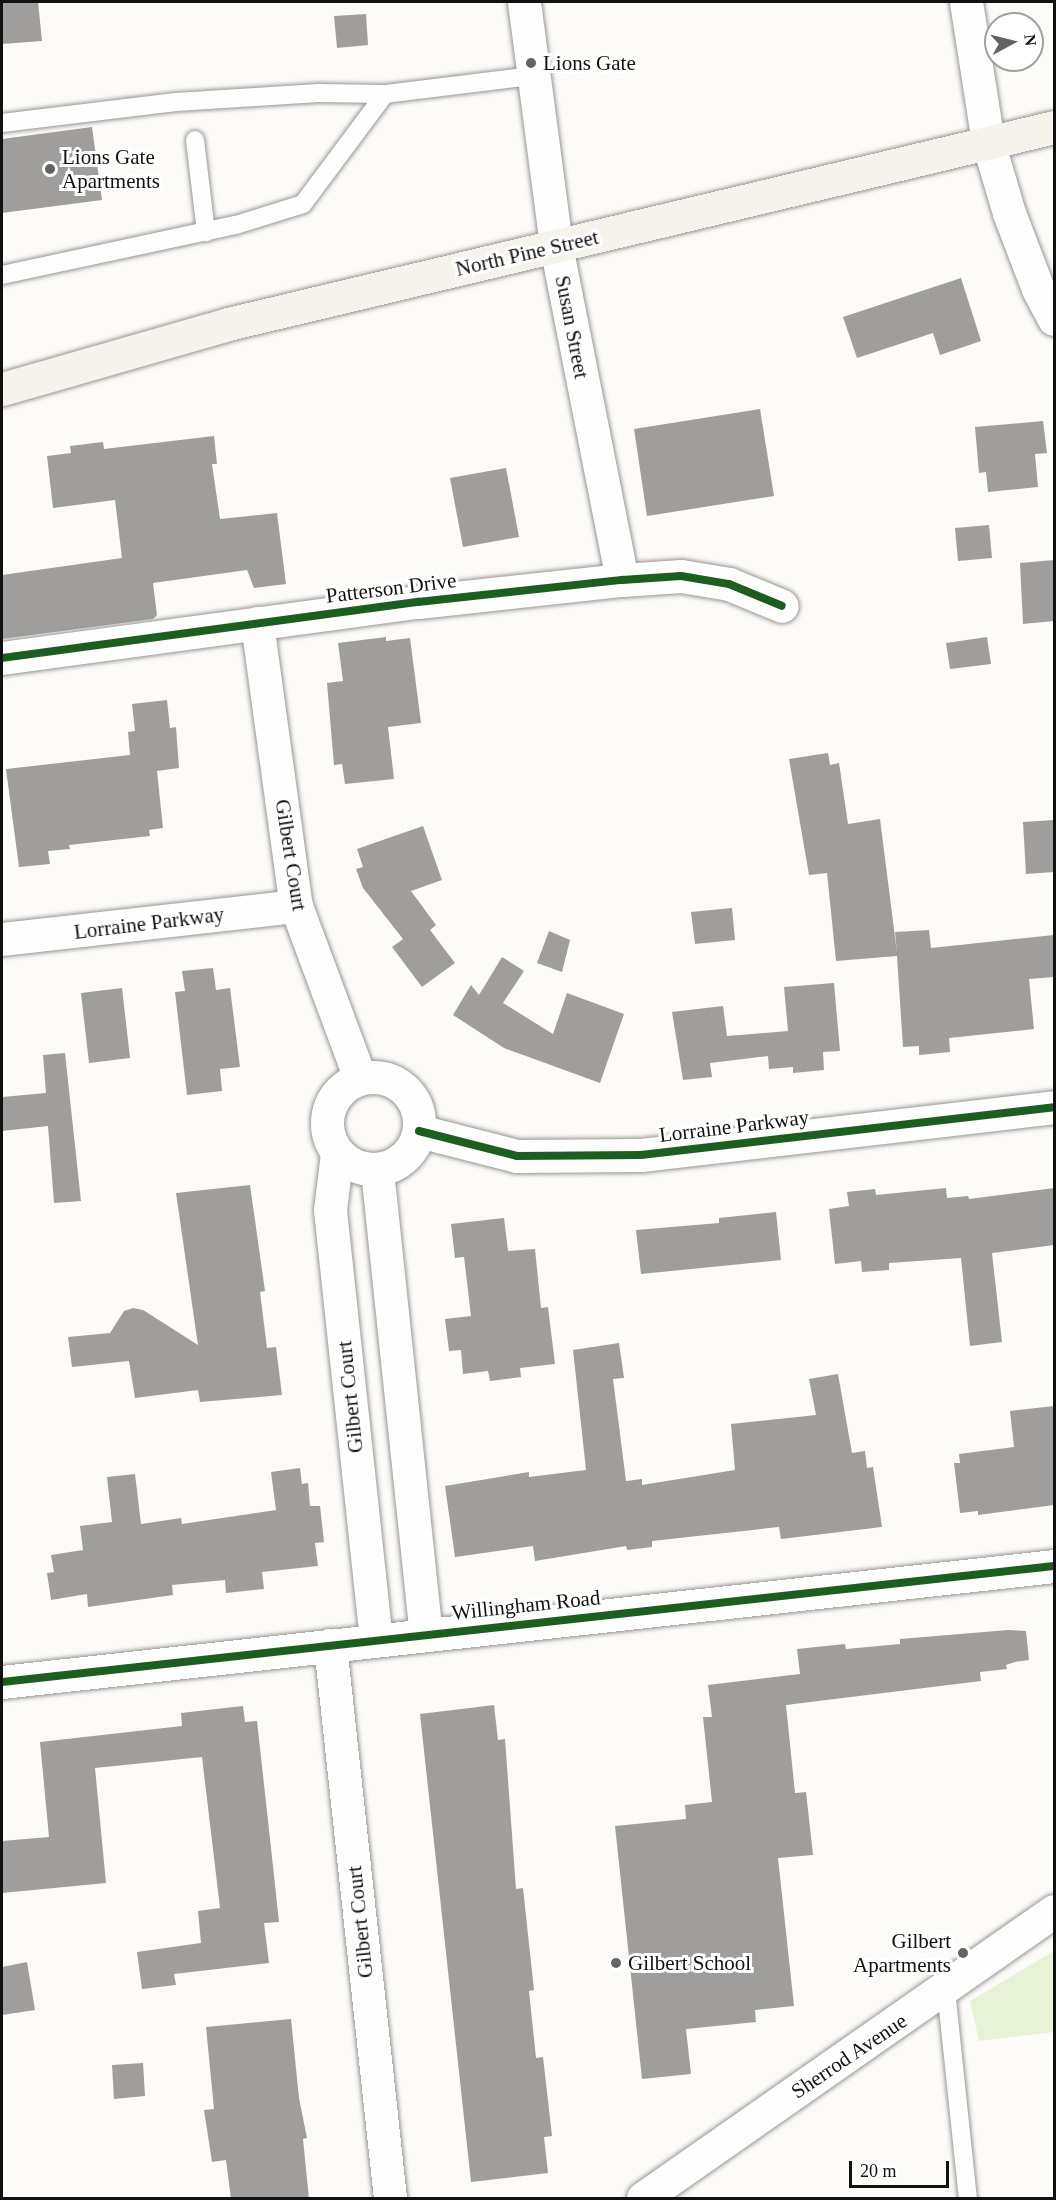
<!DOCTYPE html>
<html>
<head>
<meta charset="utf-8">
<style>
  body { margin:0 }
  #map { position:relative; width:1056px; height:2200px; overflow:hidden; background:#fcfbf7; font-family:"Times New Roman",serif }
  div>[style] { position:absolute }
  .green>* { inset:0; background:#e8f2d7 }
  .building>* { inset:0; background:#a09e9c }
  .roads { filter:drop-shadow(0 0 2px #979695) drop-shadow(0 0 2px #979695) }
  .service>* { height:18px; margin:-9px; padding:0 9px; transform-origin:9px; border-radius:9px; background:#fffefe }
  .minor>* { height:33px; margin:-16.5px; padding:0 16.5px; transform-origin:16.5px; border-radius:16.5px; background:#fffefe }
  .minor>.ring { margin:-16.5px; padding:0; box-sizing:content-box; background:none; border:33px solid #fffefe; border-radius:50% }
  .tertiary>* { height:33px; margin:-16.5px; padding:0 16.5px; transform-origin:16.5px; border-radius:16.5px; background:#fffefe }
  .secondary>* { height:33px; margin:-16.5px; padding:0 16.5px; transform-origin:16.5px; border-radius:16.5px; background:#f5f3ec }
  .cycleway>* { height:8px; margin:-4px; padding:0 4px; transform-origin:4px; border-radius:4px; background:#1b5e20 }
  .dots>* { width:16px; height:16px; translate:-50% -50%; box-sizing:border-box; border:3px solid #fff; border-radius:50% }
  span { translate:-50% -50%; white-space:nowrap; text-align:center; line-height:1.15; -webkit-text-stroke:6px #fff; paint-order:stroke }
  .poi-label { font-size:21px; color:#111 }
  .left { translate:0 -50%; text-align:left }
  .right { translate:-100% -50%; text-align:right }
  .street-label { font-size:21px; color:#111 }
  .frame { position:absolute; inset:0; border:3px solid #111; pointer-events:none }
  .north { position:absolute; left:984px; top:12px; width:60px; height:60px; box-sizing:border-box; background:#fff; border:2px solid #a0a0a0; border-radius:50%; rotate:83deg; font-size:16px; font-weight:700; line-height:24px; text-align:center; color:#111 }
  .north::after { content:''; display:block; margin:auto; width:21px; height:27px; background:#636362; clip-path:polygon(50% 0,100% 100%,50% 72%,0 100%) }
  .scale { position:absolute; left:849px; top:2161px; width:100px; height:27px; box-sizing:border-box; border:3px solid #111; border-top:0; padding-left:8px; font-size:18px; line-height:21px; white-space:nowrap; color:#111; -webkit-text-stroke:4px #fff; paint-order:stroke }
</style>
</head>
<body>
<div id="map">
  <div class="green">
    <div style="clip-path:polygon(1054px 1951px,1054px 2032px,979px 2041px,970px 2001px)"></div>
  </div>
  <div class="building">
    <div style="clip-path:polygon(2px 2px,38px 2px,42px 41px,2px 44px)"></div>
    <div style="clip-path:polygon(366px 14px,368px 45px,337px 48px,334px 16px)"></div>
    <div style="clip-path:polygon(92px 127px,102px 200px,2px 213px,2px 139px)"></div>
    <div style="clip-path:polygon(961px 278px,981px 341px,940px 355px,933px 333px,857px 358px,843px 317px)"></div>
    <div style="clip-path:polygon(760px 409px,774px 496px,647px 516px,634px 429px)"></div>
    <div style="clip-path:polygon(1043px 421px,1047px 453px,1035px 454px,1038px 487px,988px 492px,986px 472px,979px 473px,975px 427px)"></div>
    <div style="clip-path:polygon(214px 436px,217px 464px,212px 464px,220px 519px,277px 513px,286px 584px,254px 588px,247px 570px,153px 583px,157px 615px,153px 619px,2px 639px,2px 575px,122px 558px,115px 500px,53px 508px,47px 456px,71px 453px,70px 446px,103px 442px,104px 449px)"></div>
    <div style="clip-path:polygon(506px 468px,519px 537px,463px 547px,450px 478px)"></div>
    <div style="clip-path:polygon(989px 525px,992px 558px,958px 561px,955px 528px)"></div>
    <div style="clip-path:polygon(1054px 560px,1054px 621px,1023px 624px,1020px 563px)"></div>
    <div style="clip-path:polygon(386px 637px,386px 641px,410px 638px,421px 723px,388px 727px,394px 779px,345px 784px,342px 764px,334px 765px,327px 683px,343px 681px,338px 643px)"></div>
    <div style="clip-path:polygon(987px 637px,991px 664px,950px 669px,946px 643px)"></div>
    <div style="clip-path:polygon(167px 700px,170px 728px,176px 727px,179px 768px,157px 771px,163px 828px,149px 830px,150px 836px,69px 845px,70px 849px,48px 851px,50px 864px,19px 867px,6px 769px,130px 755px,128px 732px,135px 731px,132px 704px)"></div>
    <div style="clip-path:polygon(828px 753px,830px 765px,839px 763px,848px 824px,880px 819px,897px 953px,895px 932px,929px 930px,931px 948px,1054px 935px,1054px 977px,1029px 979px,1034px 1029px,949px 1038px,950px 1052px,919px 1055px,919px 1046px,903px 1047px,897px 956px,836px 961px,827px 873px,809px 875px,789px 759px)"></div>
    <div style="clip-path:polygon(1054px 820px,1054px 872px,1026px 874px,1023px 822px)"></div>
    <div style="clip-path:polygon(423px 826px,442px 880px,411px 891px,436px 925px,430px 930px,455px 963px,422px 987px,392px 947px,403px 939px,363px 888px,356px 869px,363px 867px,357px 849px)"></div>
    <div style="clip-path:polygon(732px 908px,735px 940px,695px 944px,691px 912px)"></div>
    <div style="clip-path:polygon(549px 931px,570px 940px,562px 972px,537px 963px)"></div>
    <div style="clip-path:polygon(502px 957px,524px 971px,503px 1003px,553px 1034px,567px 993px,624px 1014px,600px 1083px,504px 1048px,453px 1015px,471px 985px,479px 995px)"></div>
    <div style="clip-path:polygon(213px 968px,216px 990px,230px 988px,240px 1067px,220px 1069px,222px 1091px,187px 1095px,175px 992px,185px 991px,182px 971px)"></div>
    <div style="clip-path:polygon(834px 983px,840px 1051px,823px 1052px,824px 1070px,793px 1073px,793px 1067px,769px 1069px,768px 1056px,710px 1063px,712px 1077px,683px 1080px,672px 1012px,723px 1006px,727px 1036px,788px 1031px,784px 987px)"></div>
    <div style="clip-path:polygon(122px 988px,130px 1058px,89px 1063px,81px 993px)"></div>
    <div style="clip-path:polygon(65px 1053px,81px 1201px,54px 1203px,48px 1126px,2px 1131px,2px 1097px,46px 1093px,43px 1055px)"></div>
    <div style="clip-path:polygon(250px 1185px,265px 1291px,260px 1292px,267px 1348px,276px 1347px,282px 1395px,200px 1402px,198px 1390px,135px 1398px,129px 1361px,72px 1367px,68px 1337px,110px 1333px,124px 1311px,133px 1308px,143px 1310px,198px 1345px,176px 1193px)"></div>
    <div style="clip-path:polygon(946px 1188px,947px 1198px,968px 1196px,969px 1199px,1054px 1188px,1054px 1245px,992px 1253px,1002px 1342px,970px 1346px,961px 1258px,889px 1263px,889px 1270px,862px 1272px,861px 1261px,835px 1264px,829px 1209px,849px 1206px,847px 1192px,875px 1189px,876px 1195px)"></div>
    <div style="clip-path:polygon(776px 1212px,781px 1260px,641px 1274px,636px 1230px,719px 1223px,719px 1218px)"></div>
    <div style="clip-path:polygon(504px 1218px,508px 1251px,535px 1249px,541px 1308px,548px 1307px,555px 1364px,520px 1368px,521px 1377px,490px 1381px,488px 1371px,463px 1374px,461px 1350px,449px 1351px,445px 1319px,471px 1316px,464px 1257px,455px 1258px,451px 1224px)"></div>
    <div style="clip-path:polygon(619px 1343px,624px 1378px,613px 1379px,626px 1481px,642px 1479px,642px 1485px,735px 1470px,731px 1424px,816px 1415px,809px 1379px,838px 1374px,852px 1453px,865px 1451px,867px 1468px,873px 1467px,882px 1527px,781px 1539px,779px 1527px,652px 1541px,652px 1547px,627px 1550px,626px 1546px,535px 1561px,533px 1546px,455px 1557px,445px 1486px,529px 1472px,529px 1477px,586px 1470px,573px 1350px)"></div>
    <div style="clip-path:polygon(1054px 1406px,1054px 1505px,978px 1515px,978px 1511px,960px 1513px,954px 1463px,960px 1463px,959px 1454px,1014px 1447px,1010px 1411px)"></div>
    <div style="clip-path:polygon(300px 1468px,302px 1484px,308px 1483px,310px 1506px,320px 1506px,324px 1542px,315px 1543px,318px 1566px,262px 1572px,264px 1589px,226px 1593px,225px 1580px,172px 1585px,173px 1595px,88px 1607px,87px 1594px,51px 1600px,47px 1573px,54px 1572px,51px 1555px,83px 1550px,80px 1526px,112px 1522px,107px 1477px,135px 1474px,141px 1524px,181px 1518px,182px 1524px,276px 1510px,271px 1472px)"></div>
    <div style="clip-path:polygon(1008px 1630px,1026px 1631px,1029px 1660px,1015px 1662px,1006px 1665px,1007px 1669px,980px 1672px,981px 1681px,786px 1705px,795px 1793px,806px 1792px,813px 1855px,778px 1858px,794px 2006px,755px 2010px,756px 2022px,686px 2029px,691px 2074px,642px 2079px,615px 1826px,686px 1819px,685px 1805px,712px 1802px,703px 1717px,712px 1717px,708px 1685px,800px 1674px,797px 1649px,845px 1644px,846px 1649px,900px 1644px,900px 1639px)"></div>
    <div style="clip-path:polygon(494px 1705px,498px 1740px,505px 1739px,516px 1889px,523px 1888px,534px 1990px,529px 1991px,536px 2058px,543px 2057px,552px 2136px,544px 2137px,548px 2173px,471px 2182px,420px 1714px)"></div>
    <div style="clip-path:polygon(243px 1706px,245px 1722px,257px 1721px,272px 1857px,279px 1922px,264px 1923px,269px 1963px,174px 1974px,176px 1985px,142px 1989px,137px 1952px,201px 1943px,198px 1911px,220px 1908px,202px 1757px,95px 1768px,106px 1883px,2px 1893px,2px 1841px,49px 1837px,40px 1742px,182px 1726px,181px 1713px)"></div>
    <div style="clip-path:polygon(27px 1962px,35px 2010px,2px 2015px,2px 1967px)"></div>
    <div style="clip-path:polygon(291px 2019px,299px 2098px,307px 2138px,303px 2139px,309px 2199px,231px 2199px,226px 2160px,212px 2162px,204px 2110px,214px 2109px,206px 2027px)"></div>
    <div style="clip-path:polygon(143px 2063px,145px 2096px,114px 2099px,112px 2065px)"></div>
  </div>
  <div class="roads">
    <div class="service">
      <div style="left:2px;top:123px;width:175px;rotate:-6.9deg"></div>
      <div style="left:176px;top:102px;width:143px;rotate:-3.6deg"></div>
      <div style="left:319px;top:93px;width:66px;rotate:0.9deg"></div>
      <div style="left:195px;top:140px;width:93px;rotate:83.2deg"></div>
      <div style="left:2px;top:275px;width:239px;rotate:-12.1deg"></div>
      <div style="left:236px;top:225px;width:70px;rotate:-17.4deg"></div>
      <div style="left:303px;top:204px;width:137px;rotate:-53.3deg"></div>
      <div style="left:385px;top:94px;width:148px;rotate:-7deg"></div>
      <div style="left:946px;top:1990px;width:209px;rotate:84deg"></div>
    </div>
    <div class="minor">
      <div style="left:524px;top:2px;width:246px;rotate:82.5deg"></div>
      <div style="left:556px;top:246px;width:340px;rotate:78.8deg"></div>
      <div style="left:257px;top:623px;width:286px;rotate:82.2deg"></div>
      <div style="left:296px;top:906px;width:184px;rotate:69.6deg"></div>
      <div style="left:2px;top:658px;width:420px;rotate:-7.7deg"></div>
      <div style="left:418px;top:602px;width:205px;rotate:-6.2deg"></div>
      <div style="left:622px;top:580px;width:59px;rotate:-3.9deg"></div>
      <div style="left:681px;top:576px;width:49px;rotate:9.5deg"></div>
      <div style="left:729px;top:584px;width:57px;rotate:22.5deg"></div>
      <div style="left:2px;top:939px;width:296px;rotate:-6.4deg"></div>
      <div class="ring" style="left:327px;top:1077px;width:59px;height:59px"></div>
      <div style="left:419px;top:1131px;width:101px;rotate:14.3deg"></div>
      <div style="left:517px;top:1156px;width:124px;rotate:-0.5deg"></div>
      <div style="left:641px;top:1155px;width:416px;rotate:-6.6deg"></div>
      <div style="left:337px;top:1153px;width:57px;rotate:97deg"></div>
      <div style="left:330px;top:1210px;width:432px;rotate:83.9deg"></div>
      <div style="left:377px;top:1170px;width:467px;rotate:84deg"></div>
      <div style="left:330px;top:1645px;width:556px;rotate:83.81deg"></div>
      <div style="left:2px;top:1682px;width:1058px;rotate:-6.29deg"></div>
      <div style="left:643px;top:2198px;width:501px;rotate:-34.93deg"></div>
    </div>
    <div class="tertiary">
      <div style="left:966px;top:2px;width:142px;rotate:81.1deg"></div>
      <div style="left:988px;top:142px;width:74px;rotate:73.5deg"></div>
      <div style="left:1009px;top:213px;width:81px;rotate:69.1deg"></div>
      <div style="left:1038px;top:289px;width:34px;rotate:62deg"></div>
    </div>
    <div class="secondary">
      <div style="left:2px;top:389px;width:235px;rotate:-16deg"></div>
      <div style="left:228px;top:324px;width:849px;rotate:-13.41deg"></div>
    </div>
  </div>
  <div class="cycleway">
    <div style="left:2px;top:658px;width:420px;rotate:-7.7deg"></div>
    <div style="left:418px;top:602px;width:205px;rotate:-6.2deg"></div>
    <div style="left:622px;top:580px;width:59px;rotate:-3.9deg"></div>
    <div style="left:681px;top:576px;width:49px;rotate:9.5deg"></div>
    <div style="left:729px;top:584px;width:57px;rotate:22.5deg"></div>
    <div style="left:419px;top:1131px;width:101px;rotate:14.3deg"></div>
    <div style="left:517px;top:1156px;width:124px;rotate:-0.5deg"></div>
    <div style="left:641px;top:1155px;width:416px;rotate:-6.6deg"></div>
    <div style="left:2px;top:1682px;width:1058px;rotate:-6.29deg"></div>
  </div>
  <div class="dots">
    <div style="left:531px;top:63px;background:#636362"></div>
    <div style="left:50px;top:169px;background:#636362"></div>
    <div style="left:963px;top:1953px;background:#636362"></div>
    <div style="left:616px;top:1963px;background:#636362"></div>
  </div>
  <div class="poi-label">
    <span class="left" style="left:543px;top:63px">Lions Gate</span>
    <span class="left" style="left:62px;top:169px">Lions Gate<br>Apartments</span>
    <span class="right" style="left:951px;top:1953px">Gilbert<br>Apartments</span>
    <span class="left" style="left:628px;top:1963px">Gilbert School</span>
  </div>
  <div class="street-label">
    <span style="left:527px;top:253px;rotate:-13deg">North Pine Street</span>
    <span style="left:572px;top:327px;rotate:79deg">Susan Street</span>
    <span style="left:391px;top:588px;rotate:-7deg">Patterson Drive</span>
    <span style="left:291px;top:855px;rotate:81deg">Gilbert Court</span>
    <span style="left:149px;top:923px;rotate:-7deg">Lorraine Parkway</span>
    <span style="left:734px;top:1126px;rotate:-7deg">Lorraine Parkway</span>
    <span style="left:350px;top:1397px;rotate:-96deg">Gilbert Court</span>
    <span style="left:526px;top:1605px;rotate:-6deg">Willingham Road</span>
    <span style="left:360px;top:1922px;rotate:-96deg">Gilbert Court</span>
    <span style="left:849px;top:2056px;rotate:-34deg">Sherrod Avenue</span>
  </div>
  <div class="frame"></div>
  <div class="north">N</div>
  <div class="scale">20 m</div>
</div>
</body>
</html>
